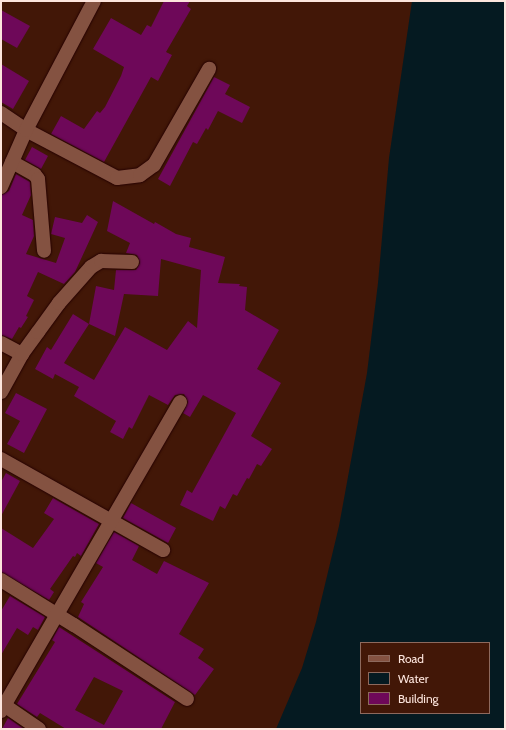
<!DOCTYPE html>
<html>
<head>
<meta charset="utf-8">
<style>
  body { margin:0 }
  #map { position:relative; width:506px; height:730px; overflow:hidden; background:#421707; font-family:Cabin,sans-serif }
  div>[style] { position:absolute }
  .water>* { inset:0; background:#051a21 }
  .building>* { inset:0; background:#6e0859 }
  .roads { filter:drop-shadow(0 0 1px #260000) drop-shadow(0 0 1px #260000) }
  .street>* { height:14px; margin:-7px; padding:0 7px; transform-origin:7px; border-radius:7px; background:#845241 }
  span { translate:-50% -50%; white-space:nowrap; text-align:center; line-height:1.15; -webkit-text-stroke:4px #421707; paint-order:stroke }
  .frame { position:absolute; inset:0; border:2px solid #fde5dd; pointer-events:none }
  .legend { position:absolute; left:360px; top:642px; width:130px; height:72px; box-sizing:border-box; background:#421707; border:1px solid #8d695d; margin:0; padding:5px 7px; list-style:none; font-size:12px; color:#fde5dd }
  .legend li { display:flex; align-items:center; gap:8px; height:20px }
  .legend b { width:20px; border:1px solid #8d695d }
</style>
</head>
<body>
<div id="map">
  <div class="water">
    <div style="clip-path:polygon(evenodd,412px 1px,505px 1px,505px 729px,276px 729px,302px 668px,316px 622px,339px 526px,367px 373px,378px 283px,389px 158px,412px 1px,361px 643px,489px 643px,489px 713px,361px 713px,361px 643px)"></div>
  </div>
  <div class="building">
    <div style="clip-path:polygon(164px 1px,190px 1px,187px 6px,191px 9px,166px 52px,172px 55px,158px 81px,151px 77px,104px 162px,51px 134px,61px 116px,84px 129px,97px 111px,100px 113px,105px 107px,121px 76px,124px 67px,93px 49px,111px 18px,141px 35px,147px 25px,151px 27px)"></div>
    <div style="clip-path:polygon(1px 10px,30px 26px,17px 48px,1px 39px)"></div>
    <div style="clip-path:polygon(1px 64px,29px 81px,13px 109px,1px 102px)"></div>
    <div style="clip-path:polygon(214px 77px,230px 85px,225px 94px,250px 107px,242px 123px,218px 111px,208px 130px,206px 128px,197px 144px,193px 142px,170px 186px,158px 179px)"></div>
    <div style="clip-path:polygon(32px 147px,48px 156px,41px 169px,25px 160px)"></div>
    <div style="clip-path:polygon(16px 174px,30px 182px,31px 195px,22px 215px,33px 220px,34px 236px,26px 254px,56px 263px,65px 238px,51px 234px,55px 217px,82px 223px,87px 215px,98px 222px,75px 272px,64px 284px,38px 272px,27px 296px,34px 300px,26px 316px,28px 317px,21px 328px,19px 327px,12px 339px,1px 335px,1px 195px,9px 191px)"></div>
    <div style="clip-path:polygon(113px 201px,154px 224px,155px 222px,176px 234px,191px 238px,189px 247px,225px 257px,218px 283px,240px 284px,239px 286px,247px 287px,245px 310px,279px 330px,257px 369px,281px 383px,251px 436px,272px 449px,261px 466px,257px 464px,249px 479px,247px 478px,237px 496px,233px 494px,225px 509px,220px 506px,213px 521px,180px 505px,187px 490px,192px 493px,236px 413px,203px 395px,190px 417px,183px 413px,188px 402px,184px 394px,175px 395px,168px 405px,149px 395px,132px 429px,129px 427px,123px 439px,110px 432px,116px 421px,74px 396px,79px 387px,55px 374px,53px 379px,35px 369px,47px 347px,51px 350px,73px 314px,89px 324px,64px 363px,94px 380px,125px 327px,167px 350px,188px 321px,197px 328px,201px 270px,161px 259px,158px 296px,124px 294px,115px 336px,89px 324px,96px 286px,114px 290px,116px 270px,136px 270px,140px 263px,137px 255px,126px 253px,130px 243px,107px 231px)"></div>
    <div style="clip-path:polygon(16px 393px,47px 409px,24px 453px,7px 444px,20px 421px,5px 413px)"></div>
    <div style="clip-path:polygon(6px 473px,20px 481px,1px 516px,1px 482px)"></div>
    <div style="clip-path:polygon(53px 498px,99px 524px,81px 556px,77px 553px,75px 557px,73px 556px,50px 589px,54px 592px,49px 600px,1px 572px,1px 528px,33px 548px,54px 519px,44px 513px)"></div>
    <div style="clip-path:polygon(131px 503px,176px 528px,168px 543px,123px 518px)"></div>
    <div style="clip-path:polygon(114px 532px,139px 546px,132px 560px,157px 574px,164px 561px,209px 583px,179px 634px,204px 649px,198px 658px,214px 669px,195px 695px,78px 617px,84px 604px,81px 602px,103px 567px,96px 563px)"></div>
    <div style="clip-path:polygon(10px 596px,45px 617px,38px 630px,33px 627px,28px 635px,17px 628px,1px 655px,1px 611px)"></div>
    <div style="clip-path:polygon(evenodd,59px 627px,175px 702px,161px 729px,66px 729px,40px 713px,37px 717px,17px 704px,55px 642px,52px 640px,59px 627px,94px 677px,123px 691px,104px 725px,75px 710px,94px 677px)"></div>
    <div style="clip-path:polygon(8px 718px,24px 729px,2px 729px)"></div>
  </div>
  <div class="roads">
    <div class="street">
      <div style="left:1px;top:113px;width:30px;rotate:34deg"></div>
      <div style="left:26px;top:130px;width:103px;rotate:27.8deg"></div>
      <div style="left:117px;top:178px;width:23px;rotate:-7deg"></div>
      <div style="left:140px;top:175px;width:17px;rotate:-36deg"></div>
      <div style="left:154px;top:165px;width:111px;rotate:-60.2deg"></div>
      <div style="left:12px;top:162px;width:26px;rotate:29deg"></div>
      <div style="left:35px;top:175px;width:5px;rotate:53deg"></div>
      <div style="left:38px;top:179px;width:72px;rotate:85.2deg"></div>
      <div style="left:1px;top:187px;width:62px;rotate:-66.3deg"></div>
      <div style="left:26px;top:130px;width:146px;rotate:-62.2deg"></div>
      <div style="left:1px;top:343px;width:24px;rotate:28deg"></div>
      <div style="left:1px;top:392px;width:43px;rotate:-61.1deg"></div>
      <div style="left:22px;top:354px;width:27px;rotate:-54deg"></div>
      <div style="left:38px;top:332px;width:36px;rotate:-54deg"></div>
      <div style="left:59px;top:303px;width:48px;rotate:-48.4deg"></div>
      <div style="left:91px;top:267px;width:12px;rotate:-31deg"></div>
      <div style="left:101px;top:261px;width:31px;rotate:2deg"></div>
      <div style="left:1px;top:459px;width:186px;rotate:29.3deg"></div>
      <div style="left:1px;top:580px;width:86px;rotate:31.7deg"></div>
      <div style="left:74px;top:625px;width:135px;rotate:33.2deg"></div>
      <div style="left:1px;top:703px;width:46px;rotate:34.4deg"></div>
      <div style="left:1px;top:711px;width:357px;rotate:-59.9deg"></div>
    </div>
  </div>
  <div class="frame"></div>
  <ul class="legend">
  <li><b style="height:5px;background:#845241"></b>Road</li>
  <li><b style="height:11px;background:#051a21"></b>Water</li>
  <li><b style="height:11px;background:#6e0859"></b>Building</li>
  </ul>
</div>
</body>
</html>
